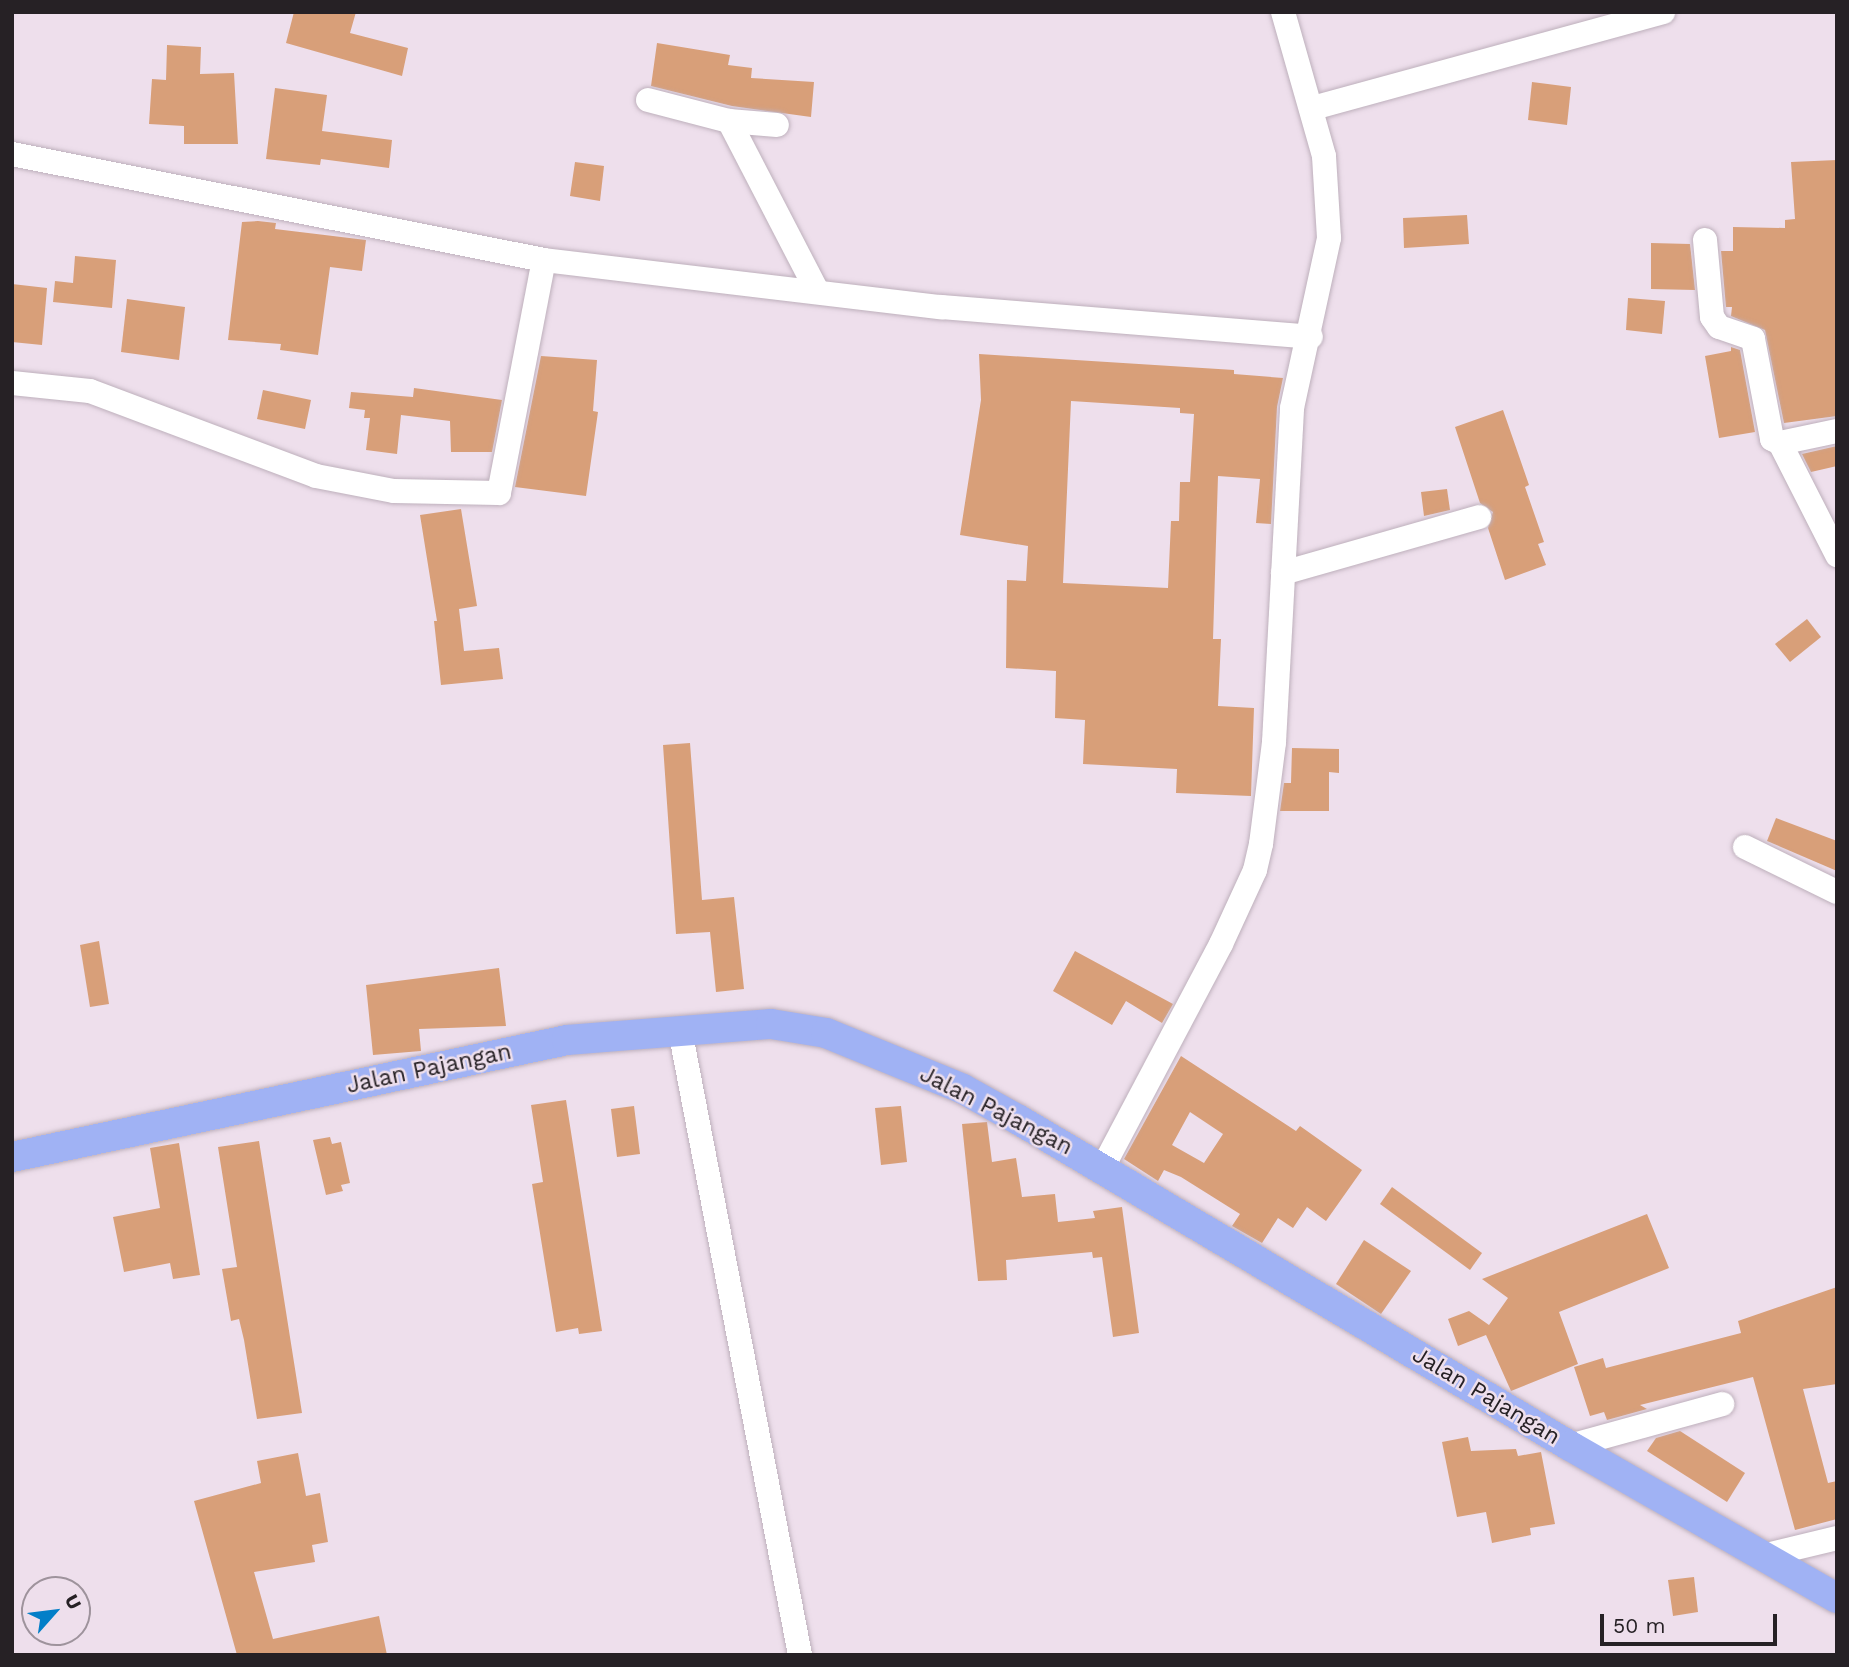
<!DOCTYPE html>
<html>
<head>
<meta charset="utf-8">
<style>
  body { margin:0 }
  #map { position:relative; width:1849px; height:1667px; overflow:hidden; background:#eedfec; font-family:"Work Sans",sans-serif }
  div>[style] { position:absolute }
  .building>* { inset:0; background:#d89f79 }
  .roads { filter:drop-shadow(0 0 2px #beb0bc) drop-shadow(0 0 2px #beb0bc) }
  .minor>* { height:24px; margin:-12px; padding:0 12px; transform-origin:12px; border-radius:12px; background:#fff }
  .major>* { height:30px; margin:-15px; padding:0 15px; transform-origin:15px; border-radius:15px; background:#a0b2f4 }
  span { translate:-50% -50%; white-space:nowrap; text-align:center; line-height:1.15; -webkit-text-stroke:5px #eedfec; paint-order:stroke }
  .street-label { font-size:23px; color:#262125 }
  .frame { position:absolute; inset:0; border:14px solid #262125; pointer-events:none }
  .north { position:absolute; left:21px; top:1576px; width:70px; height:70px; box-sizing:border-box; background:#eedfec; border:2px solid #9e939c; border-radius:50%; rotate:62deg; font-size:19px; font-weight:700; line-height:28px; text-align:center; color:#262125 }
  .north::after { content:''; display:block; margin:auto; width:24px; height:32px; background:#037fc8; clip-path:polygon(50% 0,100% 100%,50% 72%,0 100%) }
  .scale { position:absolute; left:1600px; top:1614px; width:177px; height:32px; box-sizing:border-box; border:4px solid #262125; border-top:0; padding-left:9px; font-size:21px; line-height:24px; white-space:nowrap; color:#262125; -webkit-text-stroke:5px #eedfec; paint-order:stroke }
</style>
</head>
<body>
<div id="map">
  <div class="building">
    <div style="clip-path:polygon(294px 12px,356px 12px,350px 33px,408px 48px,402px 76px,286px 43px)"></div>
    <div style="clip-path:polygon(657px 43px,730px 55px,728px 65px,752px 68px,751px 78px,814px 82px,811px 117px,732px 106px,651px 86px)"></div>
    <div style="clip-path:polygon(167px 45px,201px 47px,200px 74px,234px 73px,238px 144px,184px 144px,184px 126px,149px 124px,152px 79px,166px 80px)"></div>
    <div style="clip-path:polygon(1532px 82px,1571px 87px,1567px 125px,1528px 120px)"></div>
    <div style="clip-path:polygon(275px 88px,327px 95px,322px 131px,392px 140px,389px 168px,321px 159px,320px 165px,266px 159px)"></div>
    <div style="clip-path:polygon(1837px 160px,1837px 416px,1784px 423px,1765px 330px,1731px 316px,1732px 307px,1726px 307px,1721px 251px,1733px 251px,1733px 227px,1785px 228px,1785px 220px,1795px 219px,1791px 162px)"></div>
    <div style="clip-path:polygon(575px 162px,604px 166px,600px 201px,570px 196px)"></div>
    <div style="clip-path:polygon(1467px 215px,1469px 244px,1404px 248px,1403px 218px)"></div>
    <div style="clip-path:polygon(258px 221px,276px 223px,275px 229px,366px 240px,362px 271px,330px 267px,318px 355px,280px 350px,281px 344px,228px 340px,242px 222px)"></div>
    <div style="clip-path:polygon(1651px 243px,1690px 244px,1695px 290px,1651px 289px)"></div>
    <div style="clip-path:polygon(75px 256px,116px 260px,112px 308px,53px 302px,55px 281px,73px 283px)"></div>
    <div style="clip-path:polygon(12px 284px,47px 288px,42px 345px,12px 342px)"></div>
    <div style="clip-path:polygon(1628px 298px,1665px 301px,1662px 334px,1626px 330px)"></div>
    <div style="clip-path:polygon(127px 299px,185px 307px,179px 360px,121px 352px)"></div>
    <div style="clip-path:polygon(1731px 347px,1740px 350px,1755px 432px,1719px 438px,1705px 356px,1731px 351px)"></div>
    <div style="clip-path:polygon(evenodd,979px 354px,1234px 370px,1234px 374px,1283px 378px,1277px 407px,1271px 524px,1256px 523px,1260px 479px,1218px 476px,1213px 639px,1221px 639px,1218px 706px,1254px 708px,1251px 796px,1176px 793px,1177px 769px,1083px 764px,1085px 720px,1055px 718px,1056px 671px,1006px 668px,1007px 580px,1026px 581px,1028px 546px,960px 535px,981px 400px,979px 354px,1071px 401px,1180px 408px,1180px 413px,1194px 414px,1190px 482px,1180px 482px,1179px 521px,1171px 521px,1168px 588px,1063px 583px,1071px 401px)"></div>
    <div style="clip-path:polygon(541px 356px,597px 360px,593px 411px,598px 412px,586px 496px,515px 487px)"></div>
    <div style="clip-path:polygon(414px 388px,502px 400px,492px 452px,451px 452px,450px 421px,401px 415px,397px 454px,366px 450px,370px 418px,364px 418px,365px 410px,349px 408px,351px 392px,413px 397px)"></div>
    <div style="clip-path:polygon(263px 390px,311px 400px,305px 429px,257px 419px)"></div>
    <div style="clip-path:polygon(1503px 410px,1529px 485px,1525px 487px,1544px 542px,1538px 544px,1546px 565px,1505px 580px,1488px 528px,1493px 512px,1480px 503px,1455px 427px)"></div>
    <div style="clip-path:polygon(1837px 446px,1837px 466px,1811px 472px,1802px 454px)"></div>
    <div style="clip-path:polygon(1447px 489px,1450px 510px,1424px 516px,1421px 492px)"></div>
    <div style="clip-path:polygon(461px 509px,477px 606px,459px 609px,464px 651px,499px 648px,503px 679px,441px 685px,434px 621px,437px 621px,420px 515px)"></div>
    <div style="clip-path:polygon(1807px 619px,1821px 637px,1790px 662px,1775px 644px)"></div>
    <div style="clip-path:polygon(690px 743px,702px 900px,734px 897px,744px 989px,716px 992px,710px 932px,676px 934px,663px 745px)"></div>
    <div style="clip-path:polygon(1292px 748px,1339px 749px,1339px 773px,1329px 772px,1329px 811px,1280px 811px,1284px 783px,1291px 783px)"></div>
    <div style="clip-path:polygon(1776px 818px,1837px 841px,1837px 871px,1767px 841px)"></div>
    <div style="clip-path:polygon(99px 941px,109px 1004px,90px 1007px,80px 945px)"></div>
    <div style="clip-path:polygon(1075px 951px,1173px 1004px,1162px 1023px,1126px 1001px,1112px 1025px,1053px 991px)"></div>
    <div style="clip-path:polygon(499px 968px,506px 1026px,419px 1029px,421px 1051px,373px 1055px,366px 985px)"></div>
    <div style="clip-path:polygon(evenodd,1181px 1056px,1296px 1131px,1300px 1126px,1362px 1170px,1326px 1221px,1307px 1207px,1293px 1228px,1278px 1218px,1262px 1243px,1232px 1226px,1240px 1214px,1181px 1177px,1164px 1170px,1158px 1181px,1124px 1159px,1181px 1056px,1190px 1112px,1223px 1134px,1204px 1163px,1172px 1145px,1190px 1112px)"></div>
    <div style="clip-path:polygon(566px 1100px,602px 1331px,579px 1334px,578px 1328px,556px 1332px,532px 1184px,543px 1182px,531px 1105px)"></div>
    <div style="clip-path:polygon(634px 1106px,640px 1154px,617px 1157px,611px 1109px)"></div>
    <div style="clip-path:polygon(901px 1106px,907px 1162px,881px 1165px,875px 1108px)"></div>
    <div style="clip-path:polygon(987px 1122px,992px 1162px,1016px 1158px,1022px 1197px,1055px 1194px,1058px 1222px,1095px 1218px,1093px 1211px,1122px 1207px,1139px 1333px,1113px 1337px,1102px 1257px,1093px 1258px,1092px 1252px,1006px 1260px,1007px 1280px,978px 1281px,962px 1124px)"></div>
    <div style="clip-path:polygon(330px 1137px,332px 1144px,341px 1142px,350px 1183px,341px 1185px,343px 1191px,326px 1195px,313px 1140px)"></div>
    <div style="clip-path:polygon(259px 1141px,302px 1413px,257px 1419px,244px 1340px,239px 1319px,231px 1321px,222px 1269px,237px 1267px,218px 1147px)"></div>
    <div style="clip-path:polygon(179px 1143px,200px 1275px,173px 1279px,170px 1263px,124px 1272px,113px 1217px,160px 1208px,150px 1148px)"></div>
    <div style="clip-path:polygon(1392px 1187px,1482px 1253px,1470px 1270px,1380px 1204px)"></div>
    <div style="clip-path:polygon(1647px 1214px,1669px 1268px,1559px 1312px,1578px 1364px,1511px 1391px,1486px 1335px,1458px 1346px,1448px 1319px,1469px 1311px,1489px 1325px,1508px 1298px,1482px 1279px)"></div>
    <div style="clip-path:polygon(1364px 1240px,1411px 1271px,1381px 1314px,1336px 1284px)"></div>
    <div style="clip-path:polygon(1837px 1287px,1837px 1384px,1803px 1389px,1828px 1483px,1837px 1481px,1837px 1519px,1795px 1530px,1753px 1377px,1640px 1405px,1647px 1409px,1607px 1420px,1604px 1412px,1590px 1416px,1574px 1367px,1603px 1358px,1606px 1368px,1741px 1333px,1738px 1321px)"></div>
    <div style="clip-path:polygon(1680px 1431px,1745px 1473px,1727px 1502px,1647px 1451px,1656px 1438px)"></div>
    <div style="clip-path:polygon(1468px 1437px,1471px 1451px,1516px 1449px,1518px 1456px,1541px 1452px,1555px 1524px,1530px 1528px,1531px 1535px,1492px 1543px,1486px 1512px,1457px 1517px,1442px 1442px)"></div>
    <div style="clip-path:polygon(298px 1453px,306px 1496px,320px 1493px,328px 1542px,312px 1545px,315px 1562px,254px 1572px,273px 1639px,379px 1616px,387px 1655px,237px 1655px,194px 1501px,261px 1483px,257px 1461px)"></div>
    <div style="clip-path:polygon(1694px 1577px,1698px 1612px,1673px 1616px,1668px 1580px)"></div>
  </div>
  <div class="roads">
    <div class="minor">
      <div style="left:648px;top:100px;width:84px;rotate:14.5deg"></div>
      <div style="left:729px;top:121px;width:48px;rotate:4.8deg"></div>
      <div style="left:1313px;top:108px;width:363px;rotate:-15.3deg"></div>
      <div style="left:729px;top:121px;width:189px;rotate:62.6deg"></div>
      <div style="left:12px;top:154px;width:542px;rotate:11.27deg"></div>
      <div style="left:544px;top:260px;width:400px;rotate:6.8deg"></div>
      <div style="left:941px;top:307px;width:371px;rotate:4.6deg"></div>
      <div style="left:1705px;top:240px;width:77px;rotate:84.8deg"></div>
      <div style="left:1712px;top:317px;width:12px;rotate:55deg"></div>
      <div style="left:1719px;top:327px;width:36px;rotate:19deg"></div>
      <div style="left:1753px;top:339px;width:102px;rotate:79.2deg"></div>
      <div style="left:1772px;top:439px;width:9px;rotate:27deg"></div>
      <div style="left:1780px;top:443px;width:58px;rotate:-11.9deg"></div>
      <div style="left:12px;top:383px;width:78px;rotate:5.9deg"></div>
      <div style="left:90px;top:391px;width:241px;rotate:20.6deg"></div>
      <div style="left:316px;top:476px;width:79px;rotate:10.9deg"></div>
      <div style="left:394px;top:491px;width:105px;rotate:1.1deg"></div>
      <div style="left:499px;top:493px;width:237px;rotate:-79.1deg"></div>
      <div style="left:1780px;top:443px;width:126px;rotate:63deg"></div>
      <div style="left:1283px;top:573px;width:204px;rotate:-15.9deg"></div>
      <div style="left:1745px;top:847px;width:102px;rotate:26.1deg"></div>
      <div style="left:680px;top:1030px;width:636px;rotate:79.13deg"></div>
      <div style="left:1103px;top:1167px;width:252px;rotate:-62.1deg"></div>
      <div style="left:1221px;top:944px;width:81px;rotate:-65.3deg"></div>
      <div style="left:1255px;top:870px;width:27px;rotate:-77deg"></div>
      <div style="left:1261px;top:844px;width:103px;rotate:-82.7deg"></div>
      <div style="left:1274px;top:742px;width:334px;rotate:-86.9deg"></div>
      <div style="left:1292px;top:408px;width:174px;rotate:-77.7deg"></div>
      <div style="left:1329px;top:238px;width:82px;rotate:-93.5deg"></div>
      <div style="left:1324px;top:156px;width:150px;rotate:-105.9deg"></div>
      <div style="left:1570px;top:1446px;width:158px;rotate:-15.4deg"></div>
      <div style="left:1762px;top:1556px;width:77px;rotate:-13.5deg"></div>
    </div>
    <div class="major">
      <div style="left:12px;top:1157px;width:567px;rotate:-11.9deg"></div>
      <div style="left:567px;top:1040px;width:205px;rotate:-4.5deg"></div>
      <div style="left:771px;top:1024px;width:56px;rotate:9.3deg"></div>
      <div style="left:826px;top:1033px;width:148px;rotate:22.2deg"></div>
      <div style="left:963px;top:1089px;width:64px;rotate:29deg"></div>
      <div style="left:1019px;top:1120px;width:640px;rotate:30.61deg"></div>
      <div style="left:1570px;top:1446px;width:307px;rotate:29.7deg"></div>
    </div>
  </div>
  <div class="street-label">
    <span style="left:429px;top:1069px;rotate:-12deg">Jalan Pajangan</span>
    <span style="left:996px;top:1111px;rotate:27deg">Jalan Pajangan</span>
    <span style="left:1486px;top:1396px;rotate:31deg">Jalan Pajangan</span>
  </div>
  <div class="frame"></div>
  <div class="north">U</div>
  <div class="scale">50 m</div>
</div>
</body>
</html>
